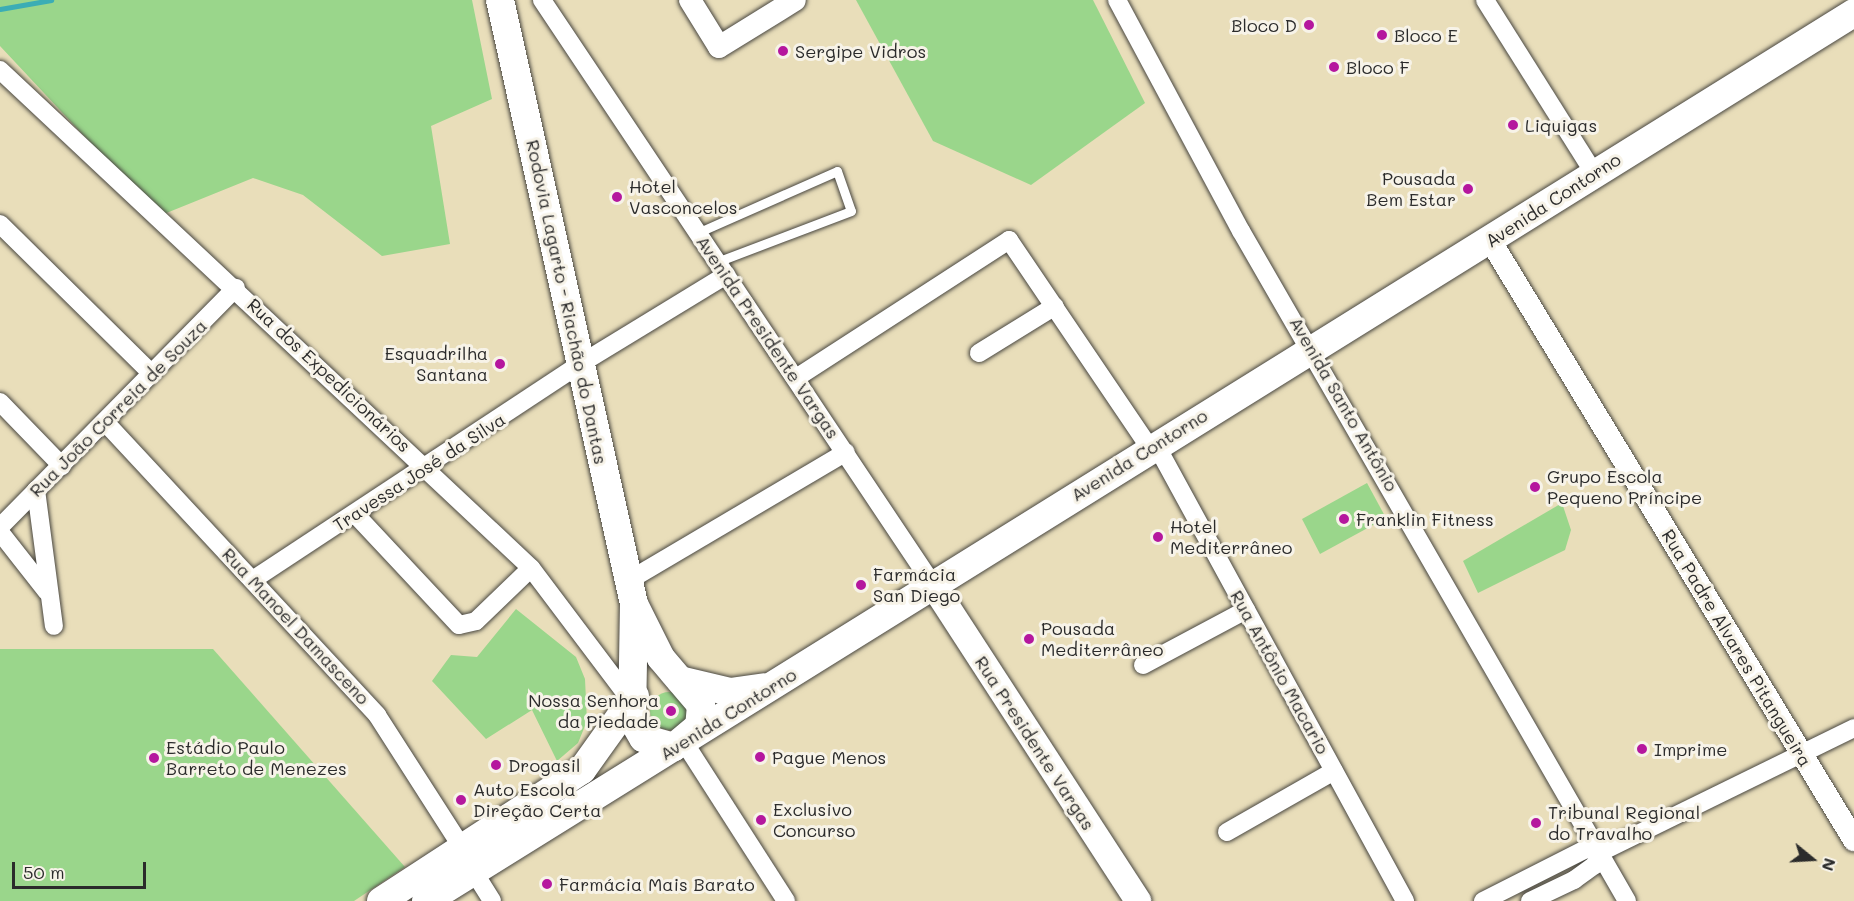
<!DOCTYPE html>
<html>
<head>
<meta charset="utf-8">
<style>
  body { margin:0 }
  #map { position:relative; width:1854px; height:901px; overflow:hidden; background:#e9deba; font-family:Mali,sans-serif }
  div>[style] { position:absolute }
  .green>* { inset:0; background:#9ad68b }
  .round { border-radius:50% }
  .stream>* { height:5px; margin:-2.5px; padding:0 2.5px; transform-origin:2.5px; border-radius:2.5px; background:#3badb5 }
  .roads { filter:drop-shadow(0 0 2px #484640) drop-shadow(0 0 2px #484640) }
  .service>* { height:9px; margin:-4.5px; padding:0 4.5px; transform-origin:4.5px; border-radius:4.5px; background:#fff }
  .minor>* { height:18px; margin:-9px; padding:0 9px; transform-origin:9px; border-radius:9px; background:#fff }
  .tertiary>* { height:22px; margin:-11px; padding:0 11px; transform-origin:11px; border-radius:11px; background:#fff }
  .secondary>* { height:26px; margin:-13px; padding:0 13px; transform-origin:13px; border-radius:13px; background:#fff }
  .primary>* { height:28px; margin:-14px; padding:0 14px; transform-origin:14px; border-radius:14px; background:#fff }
  .dots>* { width:16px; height:16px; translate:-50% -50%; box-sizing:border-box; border:3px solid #f7f3e8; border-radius:50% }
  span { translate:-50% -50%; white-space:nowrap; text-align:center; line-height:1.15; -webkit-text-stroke:6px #f7f3e8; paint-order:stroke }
  .poi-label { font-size:18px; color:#2b2b2b }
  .right { translate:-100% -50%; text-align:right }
  .left { translate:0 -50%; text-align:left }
  .street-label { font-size:18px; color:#2b2b2b }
  .north { position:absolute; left:1782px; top:829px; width:60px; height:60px; -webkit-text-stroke:4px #f7f3e8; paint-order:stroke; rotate:108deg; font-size:16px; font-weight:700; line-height:24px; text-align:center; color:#2b2b2b }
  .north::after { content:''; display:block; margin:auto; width:21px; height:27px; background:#2b2b2b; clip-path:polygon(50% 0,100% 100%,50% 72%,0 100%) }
  .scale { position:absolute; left:12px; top:862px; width:134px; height:27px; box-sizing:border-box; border:3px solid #2b2b2b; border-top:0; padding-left:8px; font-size:18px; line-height:21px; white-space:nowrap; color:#2b2b2b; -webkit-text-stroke:4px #f7f3e8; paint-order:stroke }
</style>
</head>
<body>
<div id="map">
  <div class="green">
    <div style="clip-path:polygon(0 0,472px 0,492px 99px,431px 126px,450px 244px,382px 256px,303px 195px,253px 178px,159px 216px,0 46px)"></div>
    <div style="clip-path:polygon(856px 0,1093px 0,1145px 103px,1031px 185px,933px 141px)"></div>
    <div style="clip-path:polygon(1367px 483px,1386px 518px,1320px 554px,1302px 519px)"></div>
    <div style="clip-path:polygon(1562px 503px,1571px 530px,1565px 550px,1478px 593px,1463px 561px)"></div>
    <div style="clip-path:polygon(516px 609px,576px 657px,585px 679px,587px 721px,578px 743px,557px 761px,532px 710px,486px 739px,432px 681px,451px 655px,477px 657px)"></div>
    <div style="clip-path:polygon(0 649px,213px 649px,405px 867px,354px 901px,0 901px)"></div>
    <div class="round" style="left:650px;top:692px;width:38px;height:38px"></div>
  </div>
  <div class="stream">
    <div style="left:0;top:9px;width:52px;rotate:-10deg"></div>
  </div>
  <div class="roads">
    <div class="service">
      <div style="left:697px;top:233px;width:153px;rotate:-23.9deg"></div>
      <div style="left:837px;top:171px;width:42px;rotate:70.7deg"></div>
      <div style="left:851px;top:211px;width:143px;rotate:159.2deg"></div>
    </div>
    <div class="minor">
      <div style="left:542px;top:0;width:704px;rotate:56.24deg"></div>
      <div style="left:1117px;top:0;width:262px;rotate:61.8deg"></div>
      <div style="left:1241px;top:231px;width:773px;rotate:60.05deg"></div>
      <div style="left:1485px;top:0;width:204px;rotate:57.8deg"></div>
      <div style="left:0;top:70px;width:728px;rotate:43.16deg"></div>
      <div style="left:531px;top:568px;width:168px;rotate:53deg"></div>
      <div style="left:0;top:224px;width:212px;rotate:44.6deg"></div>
      <div style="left:979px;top:353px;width:89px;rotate:-31.7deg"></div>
      <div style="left:796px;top:378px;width:254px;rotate:-32.9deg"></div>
      <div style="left:1009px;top:240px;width:250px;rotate:55.9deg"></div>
      <div style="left:0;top:402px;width:89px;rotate:45.9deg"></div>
      <div style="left:105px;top:422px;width:400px;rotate:47.1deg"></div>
      <div style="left:377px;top:715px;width:159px;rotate:57.3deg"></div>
      <div style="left:1155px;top:443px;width:522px;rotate:61.37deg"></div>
      <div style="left:36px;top:490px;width:137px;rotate:82.5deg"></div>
      <div style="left:355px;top:514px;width:152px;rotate:46.9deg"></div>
      <div style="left:459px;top:625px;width:17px;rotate:-13deg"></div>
      <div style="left:476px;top:621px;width:76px;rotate:-43.9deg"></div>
      <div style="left:0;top:527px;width:336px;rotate:-45.4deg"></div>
      <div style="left:0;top:532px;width:76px;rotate:51.9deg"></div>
      <div style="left:254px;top:579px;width:393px;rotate:-33.4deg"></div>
      <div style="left:582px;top:363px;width:169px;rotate:-31.4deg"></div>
      <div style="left:628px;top:581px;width:253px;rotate:-30.6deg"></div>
      <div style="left:1143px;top:665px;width:117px;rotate:-28.1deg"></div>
      <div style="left:684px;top:742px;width:189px;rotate:57.3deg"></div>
      <div style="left:1227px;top:832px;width:123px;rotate:-29.7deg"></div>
      <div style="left:474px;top:872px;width:34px;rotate:58deg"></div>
      <div style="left:1483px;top:901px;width:115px;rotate:-26.8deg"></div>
      <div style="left:1586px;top:849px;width:15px;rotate:11deg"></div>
      <div style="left:1601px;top:852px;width:282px;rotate:-26.1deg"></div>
      <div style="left:1530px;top:901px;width:49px;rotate:-25.5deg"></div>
      <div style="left:1574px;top:880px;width:26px;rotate:-36deg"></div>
      <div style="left:1595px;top:865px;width:14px;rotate:-65deg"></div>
    </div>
    <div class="tertiary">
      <div style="left:690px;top:0;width:55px;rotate:58.3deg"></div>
      <div style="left:719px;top:47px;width:89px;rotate:-31.7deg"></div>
      <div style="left:1490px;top:240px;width:702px;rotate:58.76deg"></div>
    </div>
    <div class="secondary">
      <div style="left:933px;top:585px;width:377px;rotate:57deg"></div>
    </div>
    <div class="primary">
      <div style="left:500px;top:0;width:619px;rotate:77.49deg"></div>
      <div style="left:634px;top:604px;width:60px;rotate:63.4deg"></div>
      <div style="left:661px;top:658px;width:62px;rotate:49.6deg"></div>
      <div style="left:701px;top:705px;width:21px;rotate:95deg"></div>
      <div style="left:699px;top:726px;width:33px;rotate:140deg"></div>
      <div style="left:674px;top:747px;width:32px;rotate:-164deg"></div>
      <div style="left:643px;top:738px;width:22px;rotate:-120deg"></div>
      <div style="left:632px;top:719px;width:115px;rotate:-89deg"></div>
      <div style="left:680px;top:680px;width:51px;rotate:13.5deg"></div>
      <div style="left:730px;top:692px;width:34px;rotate:-8deg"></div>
      <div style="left:381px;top:901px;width:240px;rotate:-33.1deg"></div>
      <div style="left:582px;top:770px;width:91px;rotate:-54.4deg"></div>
      <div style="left:426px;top:901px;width:1682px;rotate:-31.88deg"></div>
    </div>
  </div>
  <div class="dots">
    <div style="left:1309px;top:25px;background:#b5179e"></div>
    <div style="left:1382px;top:35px;background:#b5179e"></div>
    <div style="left:783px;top:51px;background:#b5179e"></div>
    <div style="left:1334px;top:67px;background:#b5179e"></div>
    <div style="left:1513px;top:125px;background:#b5179e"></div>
    <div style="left:1468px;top:189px;background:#b5179e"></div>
    <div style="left:617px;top:197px;background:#b5179e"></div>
    <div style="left:500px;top:364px;background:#b5179e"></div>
    <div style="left:1535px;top:487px;background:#b5179e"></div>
    <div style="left:1344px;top:519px;background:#b5179e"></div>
    <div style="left:1158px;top:537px;background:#b5179e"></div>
    <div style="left:861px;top:585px;background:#b5179e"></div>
    <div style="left:1029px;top:639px;background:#b5179e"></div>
    <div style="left:671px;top:711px;background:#b5179e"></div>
    <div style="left:1642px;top:749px;background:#b5179e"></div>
    <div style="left:760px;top:757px;background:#b5179e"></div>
    <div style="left:154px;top:758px;background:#b5179e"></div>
    <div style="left:496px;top:765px;background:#b5179e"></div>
    <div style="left:461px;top:800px;background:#b5179e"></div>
    <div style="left:761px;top:820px;background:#b5179e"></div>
    <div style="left:1536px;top:823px;background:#b5179e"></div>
    <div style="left:547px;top:884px;background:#b5179e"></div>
  </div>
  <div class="poi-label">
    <span class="right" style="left:1297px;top:25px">Bloco D</span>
    <span class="left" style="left:1394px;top:35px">Bloco E</span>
    <span class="left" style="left:795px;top:51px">Sergipe Vidros</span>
    <span class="left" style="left:1346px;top:67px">Bloco F</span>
    <span class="left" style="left:1525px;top:125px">Liquigas</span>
    <span class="right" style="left:1456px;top:189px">Pousada<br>Bem Estar</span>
    <span class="left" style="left:629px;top:197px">Hotel<br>Vasconcelos</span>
    <span class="right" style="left:488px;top:364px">Esquadrilha<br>Santana</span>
    <span class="left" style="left:1547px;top:487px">Grupo Escola<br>Pequeno Príncipe</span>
    <span class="left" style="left:1356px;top:519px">Franklin Fitness</span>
    <span class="left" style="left:1170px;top:537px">Hotel<br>Mediterrâneo</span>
    <span class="left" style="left:873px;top:585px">Farmácia<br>San Diego</span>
    <span class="left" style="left:1041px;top:639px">Pousada<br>Mediterrâneo</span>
    <span class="right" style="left:659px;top:711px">Nossa Senhora<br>da Piedade</span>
    <span class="left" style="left:166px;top:758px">Estádio Paulo<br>Barreto de Menezes</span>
    <span class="left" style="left:1654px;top:749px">Imprime</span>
    <span class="left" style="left:772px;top:757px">Pague Menos</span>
    <span class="left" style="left:508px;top:765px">Drogasil</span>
    <span class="left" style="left:473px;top:800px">Auto Escola<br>Direção Certa</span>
    <span class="left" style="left:773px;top:820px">Exclusivo<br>Concurso</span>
    <span class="left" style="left:1548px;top:823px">Tribunal Regional<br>do Travalho</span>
    <span class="left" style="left:559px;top:884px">Farmácia Mais Barato</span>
  </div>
  <div class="street-label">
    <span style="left:1553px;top:200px;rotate:-33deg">Avenida Contorno</span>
    <span style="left:567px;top:302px;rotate:78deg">Rodovia Lagarto - Riachão do Dantas</span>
    <span style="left:768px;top:337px;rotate:56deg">Avenida Presidente Vargas</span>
    <span style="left:329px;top:375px;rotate:43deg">Rua dos Expedicionários</span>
    <span style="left:1344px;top:404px;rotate:60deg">Avenida Santo Antônio</span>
    <span style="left:118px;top:408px;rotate:-45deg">Rua João Correia de Souza</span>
    <span style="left:1139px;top:455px;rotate:-32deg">Avenida Contorno</span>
    <span style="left:419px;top:472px;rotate:-33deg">Travessa José da Silva</span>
    <span style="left:296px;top:626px;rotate:47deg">Rua Manoel Damasceno</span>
    <span style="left:1737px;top:648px;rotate:59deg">Rua Padre Alvares Pitangueira</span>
    <span style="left:1280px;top:672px;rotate:61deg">Rua Antônio Macario</span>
    <span style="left:728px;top:714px;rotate:-32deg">Avenida Contorno</span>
    <span style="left:1035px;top:743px;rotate:57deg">Rua Presidente Vargas</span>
  </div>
  <div class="north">N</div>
  <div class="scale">50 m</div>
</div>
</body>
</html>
